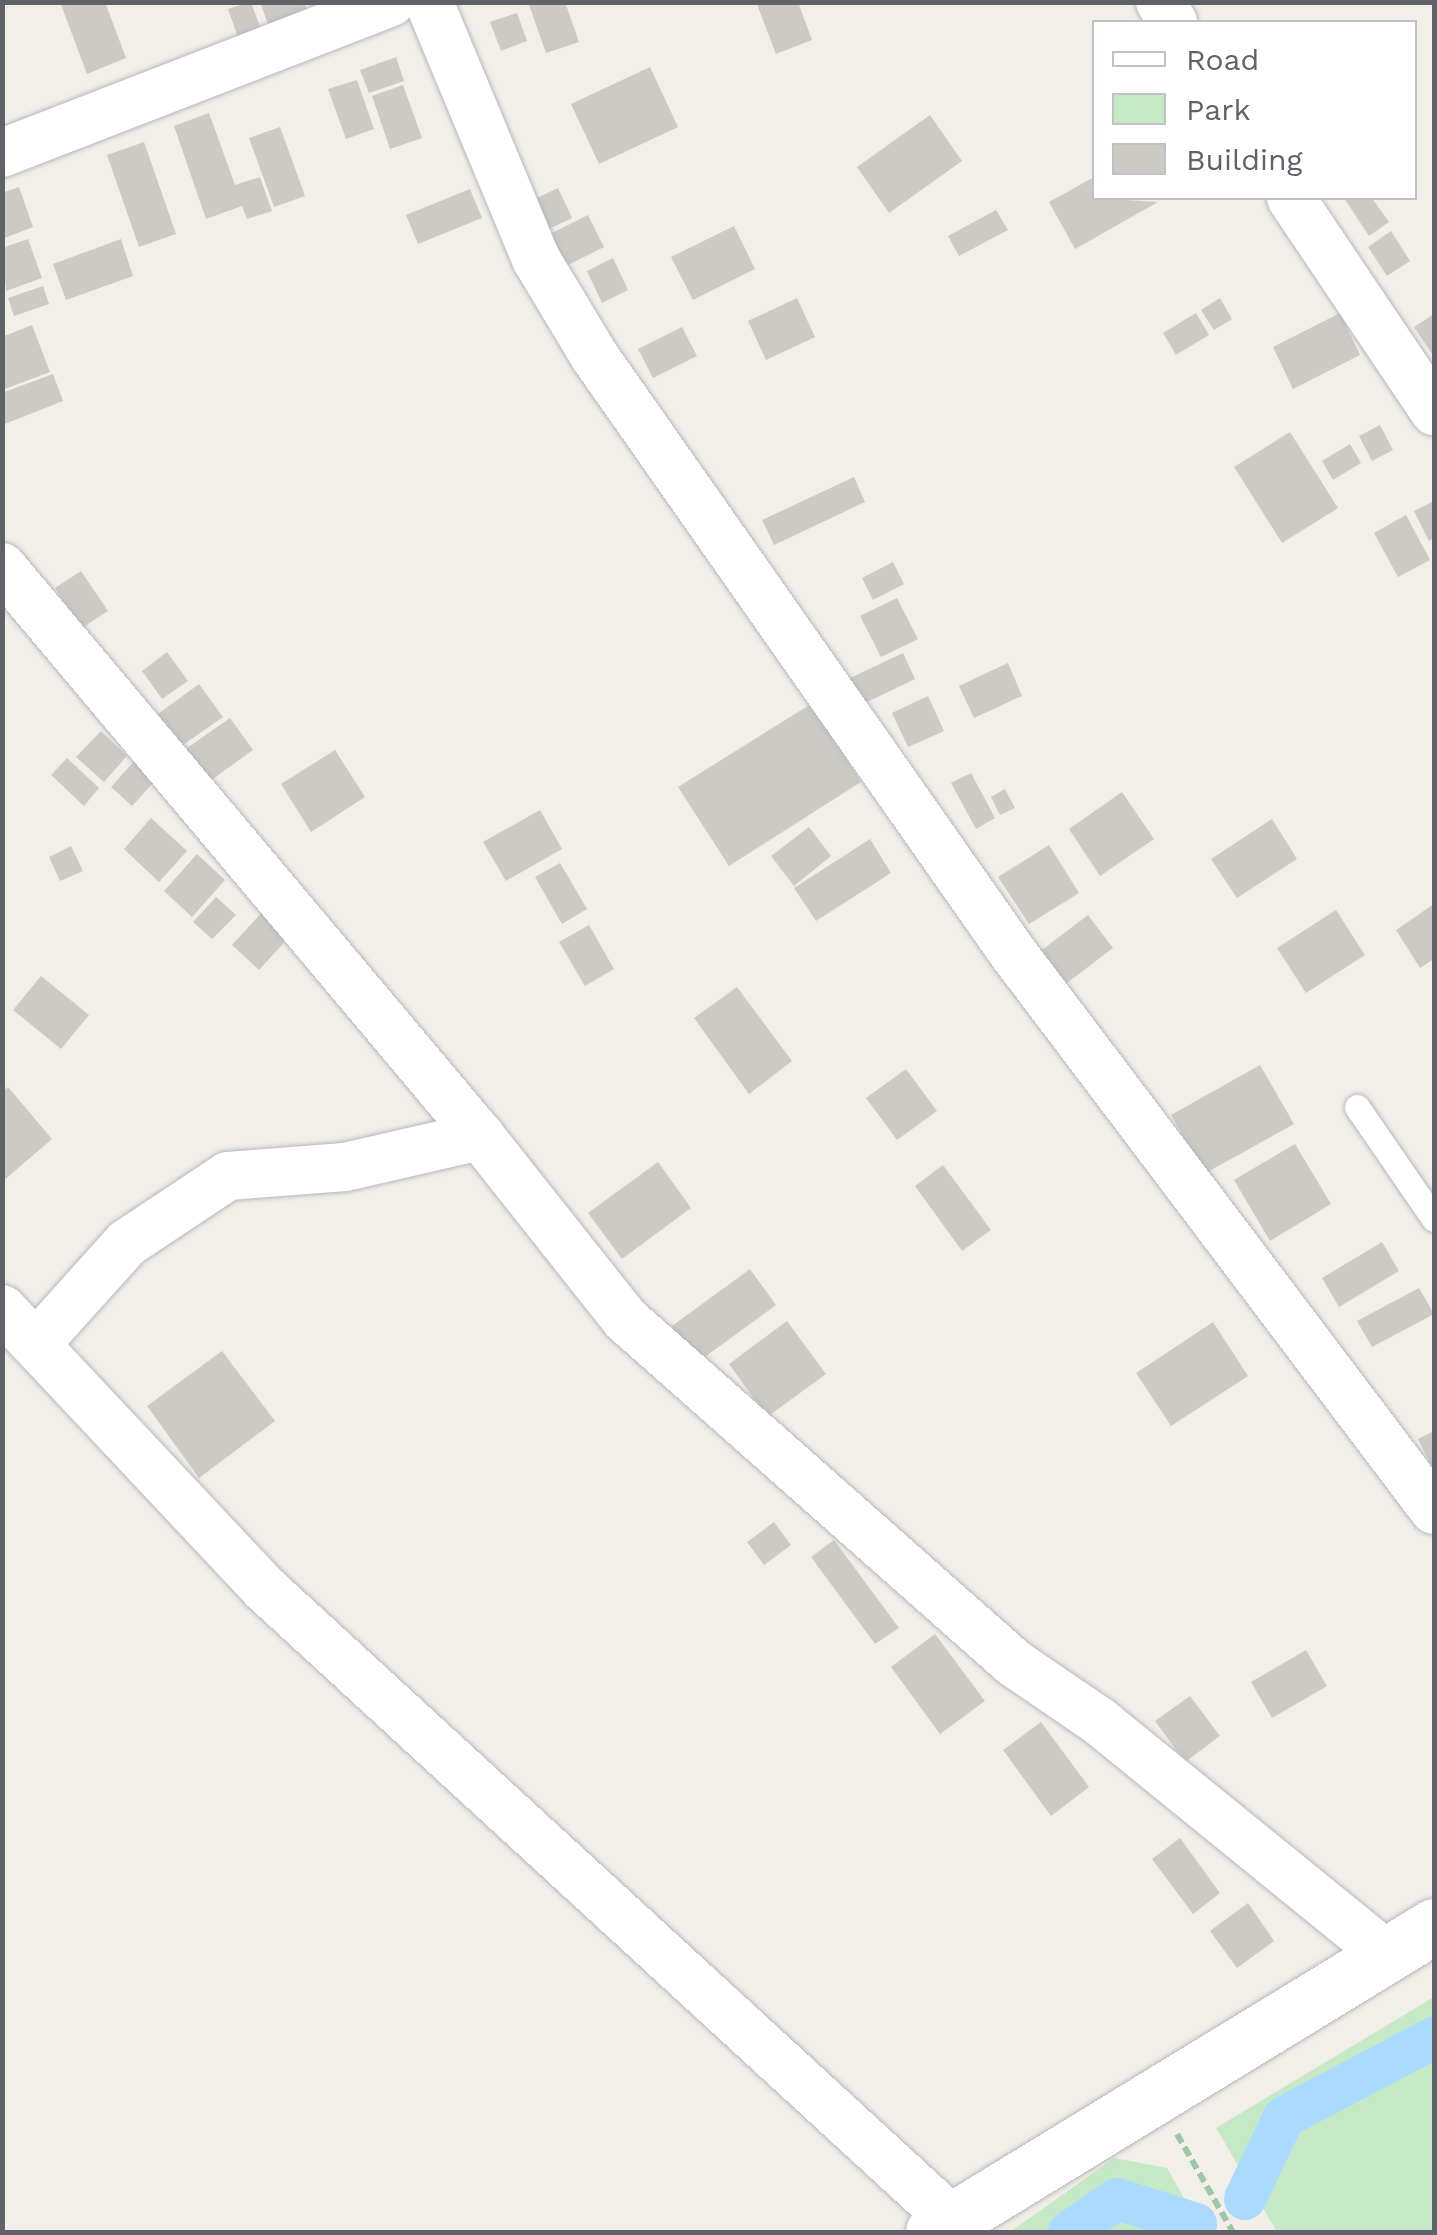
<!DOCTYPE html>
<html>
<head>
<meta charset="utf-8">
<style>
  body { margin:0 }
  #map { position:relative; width:1437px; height:2235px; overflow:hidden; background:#f1efe8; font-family:"Work Sans",sans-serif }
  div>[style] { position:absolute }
  .green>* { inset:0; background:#c5e8c5 }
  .canal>* { height:42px; margin:-21px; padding:0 21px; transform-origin:21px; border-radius:21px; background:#aadaff }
  .building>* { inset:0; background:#cccac5 }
  .path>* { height:6px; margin-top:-3px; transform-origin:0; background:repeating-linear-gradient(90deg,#9cc7a9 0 10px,transparent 0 15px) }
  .roads { filter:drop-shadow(0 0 2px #b5b8bc) drop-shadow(0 0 2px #b5b8bc) }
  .lane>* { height:25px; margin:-12.5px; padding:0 12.5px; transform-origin:12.5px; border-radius:12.5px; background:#fff }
  .street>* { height:48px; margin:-24px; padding:0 24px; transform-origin:24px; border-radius:24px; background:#fff }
  .secondary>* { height:55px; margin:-27.5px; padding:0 27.5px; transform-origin:27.5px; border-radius:27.5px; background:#fff }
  span { translate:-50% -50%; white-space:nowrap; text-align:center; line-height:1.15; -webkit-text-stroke:8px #fff; paint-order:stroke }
  .frame { position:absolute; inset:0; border:5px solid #5f6368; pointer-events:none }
  .legend { position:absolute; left:1092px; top:20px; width:325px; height:180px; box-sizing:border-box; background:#fff; border:2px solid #bfc1c3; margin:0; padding:12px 18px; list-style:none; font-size:30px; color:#5f6368 }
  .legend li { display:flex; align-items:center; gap:20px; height:50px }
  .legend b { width:50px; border:2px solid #bfc1c3 }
</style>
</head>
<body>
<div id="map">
  <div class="green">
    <div style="clip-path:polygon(1434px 1997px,1434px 2232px,1277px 2232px,1216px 2128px)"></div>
    <div style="clip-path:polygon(1114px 2158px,1167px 2168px,1203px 2232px,1010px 2232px)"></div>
  </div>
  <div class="canal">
    <div style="left:1245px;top:2199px;width:91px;rotate:-64.6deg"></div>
    <div style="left:1284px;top:2117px;width:170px;rotate:-27.8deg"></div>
    <div style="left:1069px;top:2232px;width:58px;rotate:-34.5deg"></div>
    <div style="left:1117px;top:2199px;width:83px;rotate:17.6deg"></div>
  </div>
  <div class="building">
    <div style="clip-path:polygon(60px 2px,105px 2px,126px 58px,87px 74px)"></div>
    <div style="clip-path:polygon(251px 2px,263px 35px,240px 43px,228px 9px)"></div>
    <div style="clip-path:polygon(260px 2px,304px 2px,310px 19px,271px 32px)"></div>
    <div style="clip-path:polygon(528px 2px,565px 2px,579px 42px,546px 53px)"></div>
    <div style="clip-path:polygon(756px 2px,798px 2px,812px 40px,776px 54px)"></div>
    <div style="clip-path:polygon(517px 13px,527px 41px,501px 51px,490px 22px)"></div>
    <div style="clip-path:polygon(396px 57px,404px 81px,369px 93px,360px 70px)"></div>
    <div style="clip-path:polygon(650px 67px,678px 127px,599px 164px,571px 104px)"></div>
    <div style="clip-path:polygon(357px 80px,374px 129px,346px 139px,328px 89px)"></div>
    <div style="clip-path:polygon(403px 85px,422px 138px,390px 149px,372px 96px)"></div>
    <div style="clip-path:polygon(209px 113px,235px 185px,260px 177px,272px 211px,247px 219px,242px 206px,206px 219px,174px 126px)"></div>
    <div style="clip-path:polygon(930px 115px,962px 161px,889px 213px,857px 167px)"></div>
    <div style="clip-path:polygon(280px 127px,305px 196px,274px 207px,249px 138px)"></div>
    <div style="clip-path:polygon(144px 142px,176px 234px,139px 247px,107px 155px)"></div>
    <div style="clip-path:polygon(1094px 177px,1094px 198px,1158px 202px,1075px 249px,1049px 202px)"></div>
    <div style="clip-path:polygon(19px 187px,33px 227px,2px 239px,2px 193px)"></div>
    <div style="clip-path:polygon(558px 188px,572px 218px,549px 229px,535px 199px)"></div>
    <div style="clip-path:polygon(470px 189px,482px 218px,418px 244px,406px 215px)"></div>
    <div style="clip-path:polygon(1344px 198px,1372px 198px,1389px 222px,1369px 236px)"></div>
    <div style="clip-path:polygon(996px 210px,1008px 230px,959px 256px,948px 236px)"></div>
    <div style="clip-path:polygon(588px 215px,604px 247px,566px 266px,550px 234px)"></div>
    <div style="clip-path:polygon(734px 226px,755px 269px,693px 300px,671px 257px)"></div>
    <div style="clip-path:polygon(1391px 231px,1410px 261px,1387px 276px,1368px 247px)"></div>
    <div style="clip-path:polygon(28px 239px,42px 278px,6px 291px,2px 248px)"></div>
    <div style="clip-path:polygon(121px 239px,133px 276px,66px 300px,53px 264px)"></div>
    <div style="clip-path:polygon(613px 258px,628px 290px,602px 303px,587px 271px)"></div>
    <div style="clip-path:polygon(43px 286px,49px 304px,14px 316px,8px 298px)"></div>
    <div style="clip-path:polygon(797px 298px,815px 337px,766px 360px,748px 321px)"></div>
    <div style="clip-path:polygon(1220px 298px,1232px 319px,1214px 330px,1201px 310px)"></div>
    <div style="clip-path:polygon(1196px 313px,1209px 335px,1176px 355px,1163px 333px)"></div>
    <div style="clip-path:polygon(1340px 313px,1360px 355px,1293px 389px,1273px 347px)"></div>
    <div style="clip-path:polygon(1434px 314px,1434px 352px,1432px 354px,1414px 327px)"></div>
    <div style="clip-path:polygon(32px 325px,50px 372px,2px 390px,2px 337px)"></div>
    <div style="clip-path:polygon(682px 327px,697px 356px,653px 378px,638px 349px)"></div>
    <div style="clip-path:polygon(53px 374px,63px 401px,2px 425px,2px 393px)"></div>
    <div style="clip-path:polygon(1380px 425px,1393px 450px,1372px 461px,1359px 436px)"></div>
    <div style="clip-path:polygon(1290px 432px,1338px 508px,1282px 543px,1234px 467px)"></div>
    <div style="clip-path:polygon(1350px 444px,1361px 463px,1333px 480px,1322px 461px)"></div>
    <div style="clip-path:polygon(854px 477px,865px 502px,774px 545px,762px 520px)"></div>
    <div style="clip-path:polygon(1434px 501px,1434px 538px,1429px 541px,1414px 511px)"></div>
    <div style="clip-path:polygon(1406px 515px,1430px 560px,1398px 577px,1374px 533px)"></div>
    <div style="clip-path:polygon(893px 562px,904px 584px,873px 600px,862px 578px)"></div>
    <div style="clip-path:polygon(81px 571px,108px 611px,82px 628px,55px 588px)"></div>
    <div style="clip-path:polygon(897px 598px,918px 639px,881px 657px,860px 616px)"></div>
    <div style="clip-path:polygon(167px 652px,188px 681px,162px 699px,142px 671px)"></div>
    <div style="clip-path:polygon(903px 653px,915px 679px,859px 706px,846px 680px)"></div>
    <div style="clip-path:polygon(1008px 663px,1022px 696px,974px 718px,959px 686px)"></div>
    <div style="clip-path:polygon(199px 684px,223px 717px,170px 754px,147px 722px)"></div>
    <div style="clip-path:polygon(928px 696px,944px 731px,908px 747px,892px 713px)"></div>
    <div style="clip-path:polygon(811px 704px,861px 782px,729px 866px,678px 787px)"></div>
    <div style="clip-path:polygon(230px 718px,253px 750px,203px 786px,180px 753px)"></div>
    <div style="clip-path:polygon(101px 731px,127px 756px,104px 782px,76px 757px)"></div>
    <div style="clip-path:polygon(335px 750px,365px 797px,311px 832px,281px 784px)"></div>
    <div style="clip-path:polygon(67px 758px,99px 788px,84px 806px,51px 775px)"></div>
    <div style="clip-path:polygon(136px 759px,157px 779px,132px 806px,111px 787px)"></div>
    <div style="clip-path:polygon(971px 773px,995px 818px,976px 829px,951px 783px)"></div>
    <div style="clip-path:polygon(1005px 789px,1015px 808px,1000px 815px,991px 797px)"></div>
    <div style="clip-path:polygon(1122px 792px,1154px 839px,1100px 876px,1069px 829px)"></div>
    <div style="clip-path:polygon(540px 810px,562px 849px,506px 881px,483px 842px)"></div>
    <div style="clip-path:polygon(151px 818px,187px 851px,159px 882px,124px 849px)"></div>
    <div style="clip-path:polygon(1272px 819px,1297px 859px,1237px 898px,1211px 859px)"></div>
    <div style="clip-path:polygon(809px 827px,831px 856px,794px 886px,771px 856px)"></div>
    <div style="clip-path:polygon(870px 839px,891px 873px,816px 921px,794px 888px)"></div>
    <div style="clip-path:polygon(1049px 845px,1079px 893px,1029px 924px,998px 877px)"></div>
    <div style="clip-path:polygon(71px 846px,83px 871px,60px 881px,49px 857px)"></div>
    <div style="clip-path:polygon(197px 854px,225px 880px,192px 917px,164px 891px)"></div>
    <div style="clip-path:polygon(560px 863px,587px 909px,562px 924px,535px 877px)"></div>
    <div style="clip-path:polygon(216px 897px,236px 915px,212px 939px,193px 922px)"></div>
    <div style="clip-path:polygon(1434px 904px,1434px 959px,1420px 968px,1396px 930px)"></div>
    <div style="clip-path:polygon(265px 909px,292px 934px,259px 970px,232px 945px)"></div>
    <div style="clip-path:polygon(1336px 910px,1365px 955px,1306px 993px,1277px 948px)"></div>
    <div style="clip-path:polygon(1088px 915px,1113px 948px,1059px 989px,1034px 956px)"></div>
    <div style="clip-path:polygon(589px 925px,614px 969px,585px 986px,559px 942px)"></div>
    <div style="clip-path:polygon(41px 976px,89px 1015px,61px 1049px,13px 1010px)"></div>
    <div style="clip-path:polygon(737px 987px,792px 1061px,749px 1094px,694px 1018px)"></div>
    <div style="clip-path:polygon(1260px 1065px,1294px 1124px,1204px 1174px,1171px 1115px)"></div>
    <div style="clip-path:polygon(906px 1069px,937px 1111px,897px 1140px,866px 1098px)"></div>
    <div style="clip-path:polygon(8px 1087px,52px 1139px,2px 1182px,2px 1092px)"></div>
    <div style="clip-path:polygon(1295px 1144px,1331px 1204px,1270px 1241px,1234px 1180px)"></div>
    <div style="clip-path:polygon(658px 1162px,691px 1208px,622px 1259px,588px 1213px)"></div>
    <div style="clip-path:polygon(943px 1165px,991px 1230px,962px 1251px,915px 1186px)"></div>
    <div style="clip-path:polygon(1382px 1242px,1399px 1271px,1339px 1307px,1322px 1278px)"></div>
    <div style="clip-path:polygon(750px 1269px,776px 1305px,698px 1362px,672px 1326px)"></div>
    <div style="clip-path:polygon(1419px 1288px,1434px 1314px,1372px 1347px,1357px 1321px)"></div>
    <div style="clip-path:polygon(787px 1321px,826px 1374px,767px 1417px,729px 1364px)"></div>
    <div style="clip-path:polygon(1213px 1322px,1248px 1376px,1171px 1426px,1136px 1373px)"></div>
    <div style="clip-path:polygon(222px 1351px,275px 1421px,199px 1478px,147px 1406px)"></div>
    <div style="clip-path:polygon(1434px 1431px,1434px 1471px,1418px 1439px)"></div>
    <div style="clip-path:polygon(774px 1522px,791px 1545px,764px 1565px,747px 1542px)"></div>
    <div style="clip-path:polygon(834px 1540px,899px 1628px,875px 1644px,811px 1557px)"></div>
    <div style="clip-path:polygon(935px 1634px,985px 1701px,940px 1734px,891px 1667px)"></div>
    <div style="clip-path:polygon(1306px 1650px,1327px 1686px,1272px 1718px,1251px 1682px)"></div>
    <div style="clip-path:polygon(1190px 1696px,1220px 1736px,1185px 1762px,1155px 1721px)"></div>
    <div style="clip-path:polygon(1041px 1722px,1089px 1787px,1051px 1816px,1003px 1750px)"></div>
    <div style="clip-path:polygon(1180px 1838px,1220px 1893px,1193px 1914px,1152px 1859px)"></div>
    <div style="clip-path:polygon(1248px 1903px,1274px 1941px,1237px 1968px,1210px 1931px)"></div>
  </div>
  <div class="path">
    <div style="left:1177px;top:2134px;width:113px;rotate:60.3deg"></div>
  </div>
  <div class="roads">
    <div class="lane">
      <div style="left:1357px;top:1107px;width:136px;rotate:55.5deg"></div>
    </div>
    <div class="street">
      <div style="left:429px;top:2px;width:278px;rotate:67.4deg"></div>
      <div style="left:536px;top:259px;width:114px;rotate:59deg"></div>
      <div style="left:595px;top:357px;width:728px;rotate:54.96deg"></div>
      <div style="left:1013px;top:953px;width:698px;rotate:52.92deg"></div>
      <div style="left:1160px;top:2px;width:24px;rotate:57deg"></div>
      <div style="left:2px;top:153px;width:417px;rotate:-21.2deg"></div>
      <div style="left:1291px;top:198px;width:257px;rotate:56.1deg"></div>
      <div style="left:2px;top:567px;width:743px;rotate:49.97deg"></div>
      <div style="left:480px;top:1136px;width:233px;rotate:51.6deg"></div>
      <div style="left:625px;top:1319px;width:519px;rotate:41.49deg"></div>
      <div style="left:1014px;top:1663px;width:103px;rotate:34.3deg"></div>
      <div style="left:1099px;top:1721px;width:371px;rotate:39.1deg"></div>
      <div style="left:2px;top:1309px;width:384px;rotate:46.8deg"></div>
      <div style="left:265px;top:1589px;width:931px;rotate:42.56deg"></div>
      <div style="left:36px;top:1344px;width:136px;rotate:-48deg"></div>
      <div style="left:127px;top:1243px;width:121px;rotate:-33.6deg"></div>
      <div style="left:228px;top:1176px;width:117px;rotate:-4.4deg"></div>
      <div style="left:345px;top:1167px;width:139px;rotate:-12.9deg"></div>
    </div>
    <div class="secondary">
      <div style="left:933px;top:2232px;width:587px;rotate:-31.42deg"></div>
    </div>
  </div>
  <div class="frame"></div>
  <ul class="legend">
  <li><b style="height:12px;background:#fff"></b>Road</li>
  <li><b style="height:28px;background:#c5e8c5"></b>Park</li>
  <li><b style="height:28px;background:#cccac5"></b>Building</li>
  </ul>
</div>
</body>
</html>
